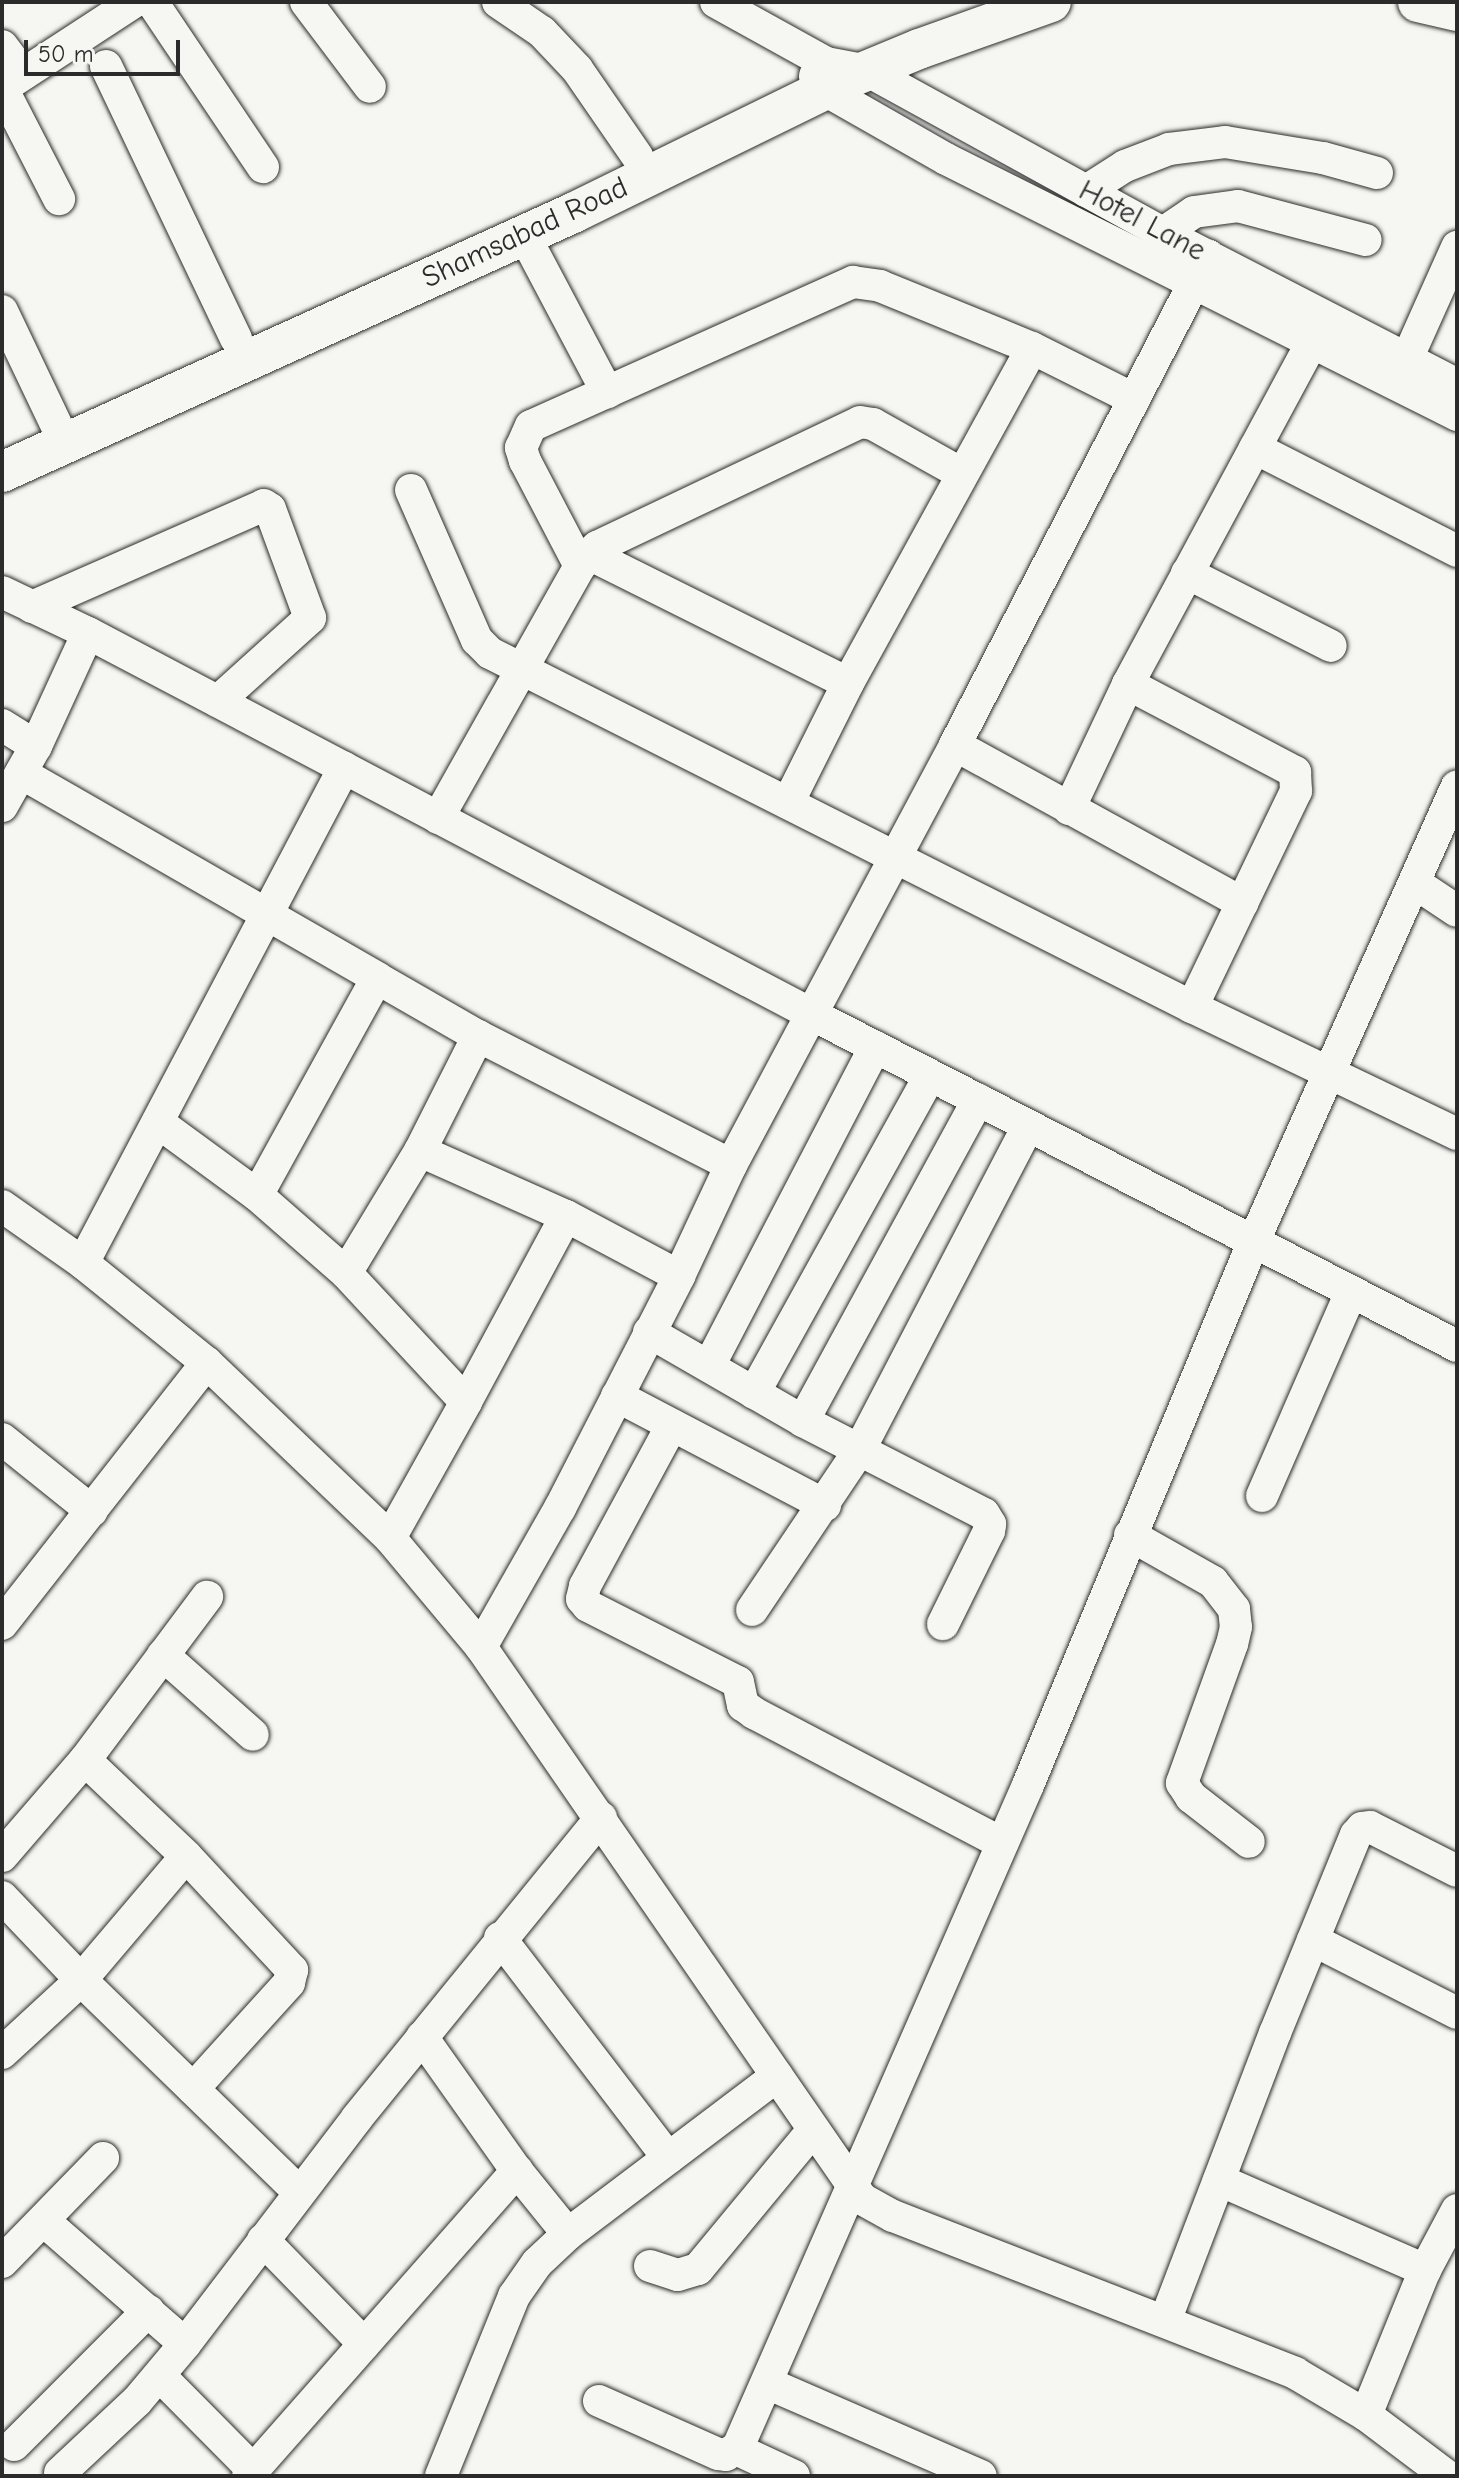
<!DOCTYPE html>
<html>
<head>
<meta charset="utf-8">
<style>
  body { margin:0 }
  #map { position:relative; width:1459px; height:2478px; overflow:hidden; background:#f6f6f2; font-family:"Comic Neue",sans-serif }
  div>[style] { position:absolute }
  .roads { filter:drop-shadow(0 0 2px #2b2b2b) drop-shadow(0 0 2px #2b2b2b) }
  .minor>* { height:32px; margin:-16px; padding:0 16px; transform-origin:16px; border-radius:16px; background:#f6f6f2 }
  .major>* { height:40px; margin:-20px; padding:0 20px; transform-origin:20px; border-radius:20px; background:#f6f6f2 }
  span { translate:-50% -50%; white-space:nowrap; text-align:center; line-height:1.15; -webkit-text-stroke:6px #f6f6f2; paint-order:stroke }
  .street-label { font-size:30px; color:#2b2b2b }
  .frame { position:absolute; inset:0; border:4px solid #2b2b2b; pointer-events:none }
  .scale { position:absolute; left:24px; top:40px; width:156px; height:36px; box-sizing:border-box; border:4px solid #2b2b2b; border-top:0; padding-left:10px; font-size:24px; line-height:28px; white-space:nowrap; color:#2b2b2b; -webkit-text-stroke:6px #f6f6f2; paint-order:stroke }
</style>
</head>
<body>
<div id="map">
  <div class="roads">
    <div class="minor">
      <div style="left:152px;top:2px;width:199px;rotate:56.1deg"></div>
      <div style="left:306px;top:2px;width:106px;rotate:53deg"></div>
      <div style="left:498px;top:2px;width:53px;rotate:34.3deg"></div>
      <div style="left:542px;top:32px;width:51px;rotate:46.6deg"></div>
      <div style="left:577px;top:69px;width:106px;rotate:55.4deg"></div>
      <div style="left:716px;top:2px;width:126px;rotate:29deg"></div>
      <div style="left:826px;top:63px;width:43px;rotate:10.8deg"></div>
      <div style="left:868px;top:71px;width:337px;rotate:28.8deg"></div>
      <div style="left:1163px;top:233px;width:331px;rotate:27.3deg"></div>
      <div style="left:2px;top:46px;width:35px;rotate:53deg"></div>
      <div style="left:106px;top:66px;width:302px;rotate:64.5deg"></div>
      <div style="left:815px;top:76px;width:17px;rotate:54deg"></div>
      <div style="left:825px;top:90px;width:139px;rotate:29.7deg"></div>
      <div style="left:946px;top:159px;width:572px;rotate:26.61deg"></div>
      <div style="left:2px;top:88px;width:158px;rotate:-33.1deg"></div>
      <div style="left:2px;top:88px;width:125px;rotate:62.8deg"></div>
      <div style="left:1086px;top:191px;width:46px;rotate:-32.7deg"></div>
      <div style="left:1125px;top:166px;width:47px;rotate:-21.1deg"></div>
      <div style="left:1169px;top:149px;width:56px;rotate:-7.1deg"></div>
      <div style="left:1225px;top:142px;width:99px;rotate:9.3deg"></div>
      <div style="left:1323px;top:158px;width:56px;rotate:15.5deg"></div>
      <div style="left:1163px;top:233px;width:37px;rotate:-34deg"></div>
      <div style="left:1194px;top:212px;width:44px;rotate:-7.8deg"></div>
      <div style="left:1238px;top:206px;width:132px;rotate:14.9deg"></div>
      <div style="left:524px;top:235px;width:178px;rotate:62.1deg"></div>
      <div style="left:2px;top:311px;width:125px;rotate:64.5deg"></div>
      <div style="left:1407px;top:359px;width:123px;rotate:-65.9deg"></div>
      <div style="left:1255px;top:448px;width:227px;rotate:27deg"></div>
      <div style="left:411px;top:490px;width:164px;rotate:66.3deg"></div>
      <div style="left:477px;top:640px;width:18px;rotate:45deg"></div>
      <div style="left:490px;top:653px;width:786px;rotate:26.76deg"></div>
      <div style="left:1192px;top:1007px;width:294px;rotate:25.6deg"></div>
      <div style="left:589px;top:554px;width:11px;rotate:-41deg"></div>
      <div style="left:597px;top:547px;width:291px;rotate:-25.4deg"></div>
      <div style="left:860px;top:422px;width:13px;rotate:9deg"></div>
      <div style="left:873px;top:424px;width:102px;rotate:29.3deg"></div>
      <div style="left:580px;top:566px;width:119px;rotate:-117.6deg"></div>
      <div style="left:525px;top:461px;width:14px;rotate:-107deg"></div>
      <div style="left:521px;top:448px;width:24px;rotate:-66deg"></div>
      <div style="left:531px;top:426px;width:353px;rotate:-24.1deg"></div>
      <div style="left:853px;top:282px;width:27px;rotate:8deg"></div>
      <div style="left:880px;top:286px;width:164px;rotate:22.2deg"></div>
      <div style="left:1032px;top:348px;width:114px;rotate:26.6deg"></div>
      <div style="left:1187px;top:573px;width:161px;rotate:26.9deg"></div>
      <div style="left:2px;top:592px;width:95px;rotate:25.5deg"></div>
      <div style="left:88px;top:633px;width:819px;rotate:27.78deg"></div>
      <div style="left:813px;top:1015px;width:724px;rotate:27.2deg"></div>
      <div style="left:32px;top:607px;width:253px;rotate:-23.7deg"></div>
      <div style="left:264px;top:505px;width:7px;rotate:34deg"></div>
      <div style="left:270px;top:509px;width:116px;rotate:69.8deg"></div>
      <div style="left:310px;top:618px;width:124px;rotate:137.9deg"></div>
      <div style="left:1128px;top:684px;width:405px;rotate:-61.7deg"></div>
      <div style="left:2px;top:725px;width:40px;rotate:32deg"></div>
      <div style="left:955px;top:745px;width:328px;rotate:28.8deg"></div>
      <div style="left:21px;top:773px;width:411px;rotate:29.9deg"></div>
      <div style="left:377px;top:978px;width:248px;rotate:118.9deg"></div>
      <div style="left:257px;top:1195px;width:122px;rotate:-143.7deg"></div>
      <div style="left:788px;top:803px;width:134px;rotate:-63.4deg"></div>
      <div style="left:848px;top:683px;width:382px;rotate:-61.2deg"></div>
      <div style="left:2px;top:806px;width:69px;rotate:-60.5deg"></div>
      <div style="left:36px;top:746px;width:124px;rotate:-65.3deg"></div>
      <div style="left:1069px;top:809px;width:138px;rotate:-64.7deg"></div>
      <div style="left:1128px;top:684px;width:189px;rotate:27.8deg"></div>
      <div style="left:1295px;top:772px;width:19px;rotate:87deg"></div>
      <div style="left:1296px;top:791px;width:240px;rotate:115.7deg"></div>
      <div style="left:438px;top:818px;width:289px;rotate:-60.6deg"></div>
      <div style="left:580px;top:566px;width:15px;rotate:-53deg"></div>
      <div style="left:589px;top:554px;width:289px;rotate:26.5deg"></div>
      <div style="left:1415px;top:883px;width:50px;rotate:33.7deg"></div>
      <div style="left:377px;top:978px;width:116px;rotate:29.9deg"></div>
      <div style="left:478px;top:1036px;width:284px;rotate:27deg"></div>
      <div style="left:420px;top:1151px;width:160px;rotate:24deg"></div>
      <div style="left:566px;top:1216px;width:211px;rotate:118.3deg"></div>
      <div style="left:257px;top:1195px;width:118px;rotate:41.2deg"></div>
      <div style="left:2px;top:1206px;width:99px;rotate:35.1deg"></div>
      <div style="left:83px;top:1263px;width:159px;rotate:38.9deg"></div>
      <div style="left:207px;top:1363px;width:253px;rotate:43.7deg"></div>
      <div style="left:390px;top:1538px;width:142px;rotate:50.1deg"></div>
      <div style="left:481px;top:1647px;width:671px;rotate:55.39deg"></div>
      <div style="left:862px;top:2199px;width:35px;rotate:29deg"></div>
      <div style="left:893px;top:2216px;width:432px;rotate:21.3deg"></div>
      <div style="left:1295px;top:2373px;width:82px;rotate:30.6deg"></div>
      <div style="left:1366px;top:2415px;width:101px;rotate:37deg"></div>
      <div style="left:566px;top:1216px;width:128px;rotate:28deg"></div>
      <div style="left:83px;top:1263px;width:560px;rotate:-62.2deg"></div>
      <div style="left:649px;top:1332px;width:178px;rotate:30deg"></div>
      <div style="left:803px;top:1421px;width:203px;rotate:27.2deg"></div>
      <div style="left:984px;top:1514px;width:12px;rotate:59deg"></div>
      <div style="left:990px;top:1524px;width:7px;rotate:98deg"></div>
      <div style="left:989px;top:1531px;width:104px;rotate:116.3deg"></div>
      <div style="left:709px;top:1366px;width:360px;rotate:-62.5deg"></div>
      <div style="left:754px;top:1393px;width:363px;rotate:-61deg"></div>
      <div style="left:617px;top:1396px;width:235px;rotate:27.7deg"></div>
      <div style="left:803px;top:1421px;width:366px;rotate:-61.4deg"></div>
      <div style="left:672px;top:1425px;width:183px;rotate:118.4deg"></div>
      <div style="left:585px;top:1586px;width:13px;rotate:103deg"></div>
      <div style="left:582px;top:1599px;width:9px;rotate:49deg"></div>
      <div style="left:588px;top:1606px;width:168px;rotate:26.9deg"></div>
      <div style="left:738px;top:1682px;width:24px;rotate:78deg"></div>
      <div style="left:743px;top:1705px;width:14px;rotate:36deg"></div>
      <div style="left:754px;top:1713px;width:280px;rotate:27.7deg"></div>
      <div style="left:2px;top:1439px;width:115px;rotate:38.7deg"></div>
      <div style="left:1262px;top:1496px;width:223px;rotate:-66.4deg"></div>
      <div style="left:1130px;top:1535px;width:95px;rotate:29.5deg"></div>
      <div style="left:1213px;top:1582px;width:34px;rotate:52deg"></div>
      <div style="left:1234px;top:1609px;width:18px;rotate:84deg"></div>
      <div style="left:1236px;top:1627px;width:17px;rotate:103deg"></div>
      <div style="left:1232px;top:1644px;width:148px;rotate:109.8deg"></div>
      <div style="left:1182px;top:1783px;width:17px;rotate:57deg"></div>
      <div style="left:1191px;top:1797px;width:73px;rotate:37.8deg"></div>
      <div style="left:390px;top:1538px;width:156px;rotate:-60.8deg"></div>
      <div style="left:466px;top:1402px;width:176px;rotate:-132.9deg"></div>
      <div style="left:346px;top:1273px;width:143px;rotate:-58.8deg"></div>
      <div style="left:420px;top:1151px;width:129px;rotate:-63.2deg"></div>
      <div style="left:752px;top:1610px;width:194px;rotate:-56.1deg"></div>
      <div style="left:860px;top:1449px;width:364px;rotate:-62.5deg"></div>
      <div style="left:2px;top:1624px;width:332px;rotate:-51.9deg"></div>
      <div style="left:481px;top:1647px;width:160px;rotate:-60.4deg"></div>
      <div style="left:560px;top:1508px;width:261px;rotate:-62.8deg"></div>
      <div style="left:679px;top:1276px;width:123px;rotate:-64.9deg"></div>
      <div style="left:731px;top:1165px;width:476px;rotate:-61.9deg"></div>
      <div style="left:955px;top:745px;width:551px;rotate:-62.64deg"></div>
      <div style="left:163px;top:1655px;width:120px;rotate:41.6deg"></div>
      <div style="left:85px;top:1760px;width:139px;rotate:43.5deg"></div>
      <div style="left:186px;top:1856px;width:156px;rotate:47.1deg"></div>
      <div style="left:292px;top:1970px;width:13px;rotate:103deg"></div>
      <div style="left:289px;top:1983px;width:143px;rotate:132.2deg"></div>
      <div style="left:2px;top:1856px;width:127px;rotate:-49.2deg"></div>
      <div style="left:85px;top:1760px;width:204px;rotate:-53.2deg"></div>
      <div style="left:2px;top:1897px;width:115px;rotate:46.4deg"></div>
      <div style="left:81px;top:1980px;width:304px;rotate:44.2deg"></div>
      <div style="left:500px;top:1938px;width:277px;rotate:52.6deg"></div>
      <div style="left:1313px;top:1940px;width:161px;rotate:26.9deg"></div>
      <div style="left:422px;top:2037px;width:164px;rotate:54.7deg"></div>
      <div style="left:517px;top:2171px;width:81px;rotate:51deg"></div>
      <div style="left:568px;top:2234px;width:42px;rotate:136.9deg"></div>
      <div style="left:537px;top:2263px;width:40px;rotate:124.9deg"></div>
      <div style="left:514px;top:2296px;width:194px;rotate:112.1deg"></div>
      <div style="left:2px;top:2053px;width:108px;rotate:-42.7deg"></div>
      <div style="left:81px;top:1980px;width:162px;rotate:-49.7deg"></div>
      <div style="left:1219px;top:2180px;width:225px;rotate:23.6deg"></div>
      <div style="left:44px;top:2221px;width:187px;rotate:41.1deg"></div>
      <div style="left:185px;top:2344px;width:284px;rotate:-52.7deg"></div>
      <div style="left:357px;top:2118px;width:387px;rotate:-50.9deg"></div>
      <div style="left:568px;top:2234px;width:262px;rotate:-37.1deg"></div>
      <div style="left:263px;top:2240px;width:145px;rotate:45.8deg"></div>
      <div style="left:2px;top:2262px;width:145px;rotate:-45.8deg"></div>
      <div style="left:650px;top:2266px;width:29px;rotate:18deg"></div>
      <div style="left:678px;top:2275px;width:21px;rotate:-17deg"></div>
      <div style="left:698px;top:2269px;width:179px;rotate:-50.4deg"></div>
      <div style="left:1165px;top:2321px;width:308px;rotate:-69.1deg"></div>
      <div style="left:1275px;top:2033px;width:214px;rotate:-67.8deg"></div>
      <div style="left:1356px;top:1835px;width:9px;rotate:-49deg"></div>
      <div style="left:1362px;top:1828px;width:8px;rotate:-7deg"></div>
      <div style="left:1370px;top:1827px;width:97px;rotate:26.8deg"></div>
      <div style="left:160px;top:2376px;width:132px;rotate:45.3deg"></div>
      <div style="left:767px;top:2383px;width:233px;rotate:23.5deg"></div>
      <div style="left:599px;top:2401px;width:130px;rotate:24deg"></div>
      <div style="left:718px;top:2454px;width:8px;rotate:7deg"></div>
      <div style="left:726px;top:2455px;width:14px;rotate:-34deg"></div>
      <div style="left:738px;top:2447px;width:723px;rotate:-66.34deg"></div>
      <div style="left:1028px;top:1785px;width:587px;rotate:-67.46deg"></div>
      <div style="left:1253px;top:1243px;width:500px;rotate:-65.94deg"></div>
      <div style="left:1366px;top:2415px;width:157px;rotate:-67.9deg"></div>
      <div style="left:1425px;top:2270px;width:68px;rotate:-61.9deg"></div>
      <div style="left:14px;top:2445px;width:190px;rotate:-45deg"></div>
      <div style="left:736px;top:2449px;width:64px;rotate:25deg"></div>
      <div style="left:60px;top:2473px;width:105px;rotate:-43.1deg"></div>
      <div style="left:137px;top:2401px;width:75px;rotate:-49.9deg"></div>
      <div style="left:248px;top:2476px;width:407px;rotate:-48.6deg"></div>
    </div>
    <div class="major">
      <div style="left:1418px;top:2px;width:40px;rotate:13deg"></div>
      <div style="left:2px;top:472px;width:627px;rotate:-24.4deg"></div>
      <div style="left:573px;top:213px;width:300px;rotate:-26.1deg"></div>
      <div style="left:842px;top:81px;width:83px;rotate:-22.6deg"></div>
      <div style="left:919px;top:49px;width:140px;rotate:-19.6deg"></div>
    </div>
  </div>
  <div class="street-label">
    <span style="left:1142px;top:221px;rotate:28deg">Hotel Lane</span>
    <span style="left:525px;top:233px;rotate:-25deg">Shamsabad Road</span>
  </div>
  <div class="frame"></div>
  <div class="scale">50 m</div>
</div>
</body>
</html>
